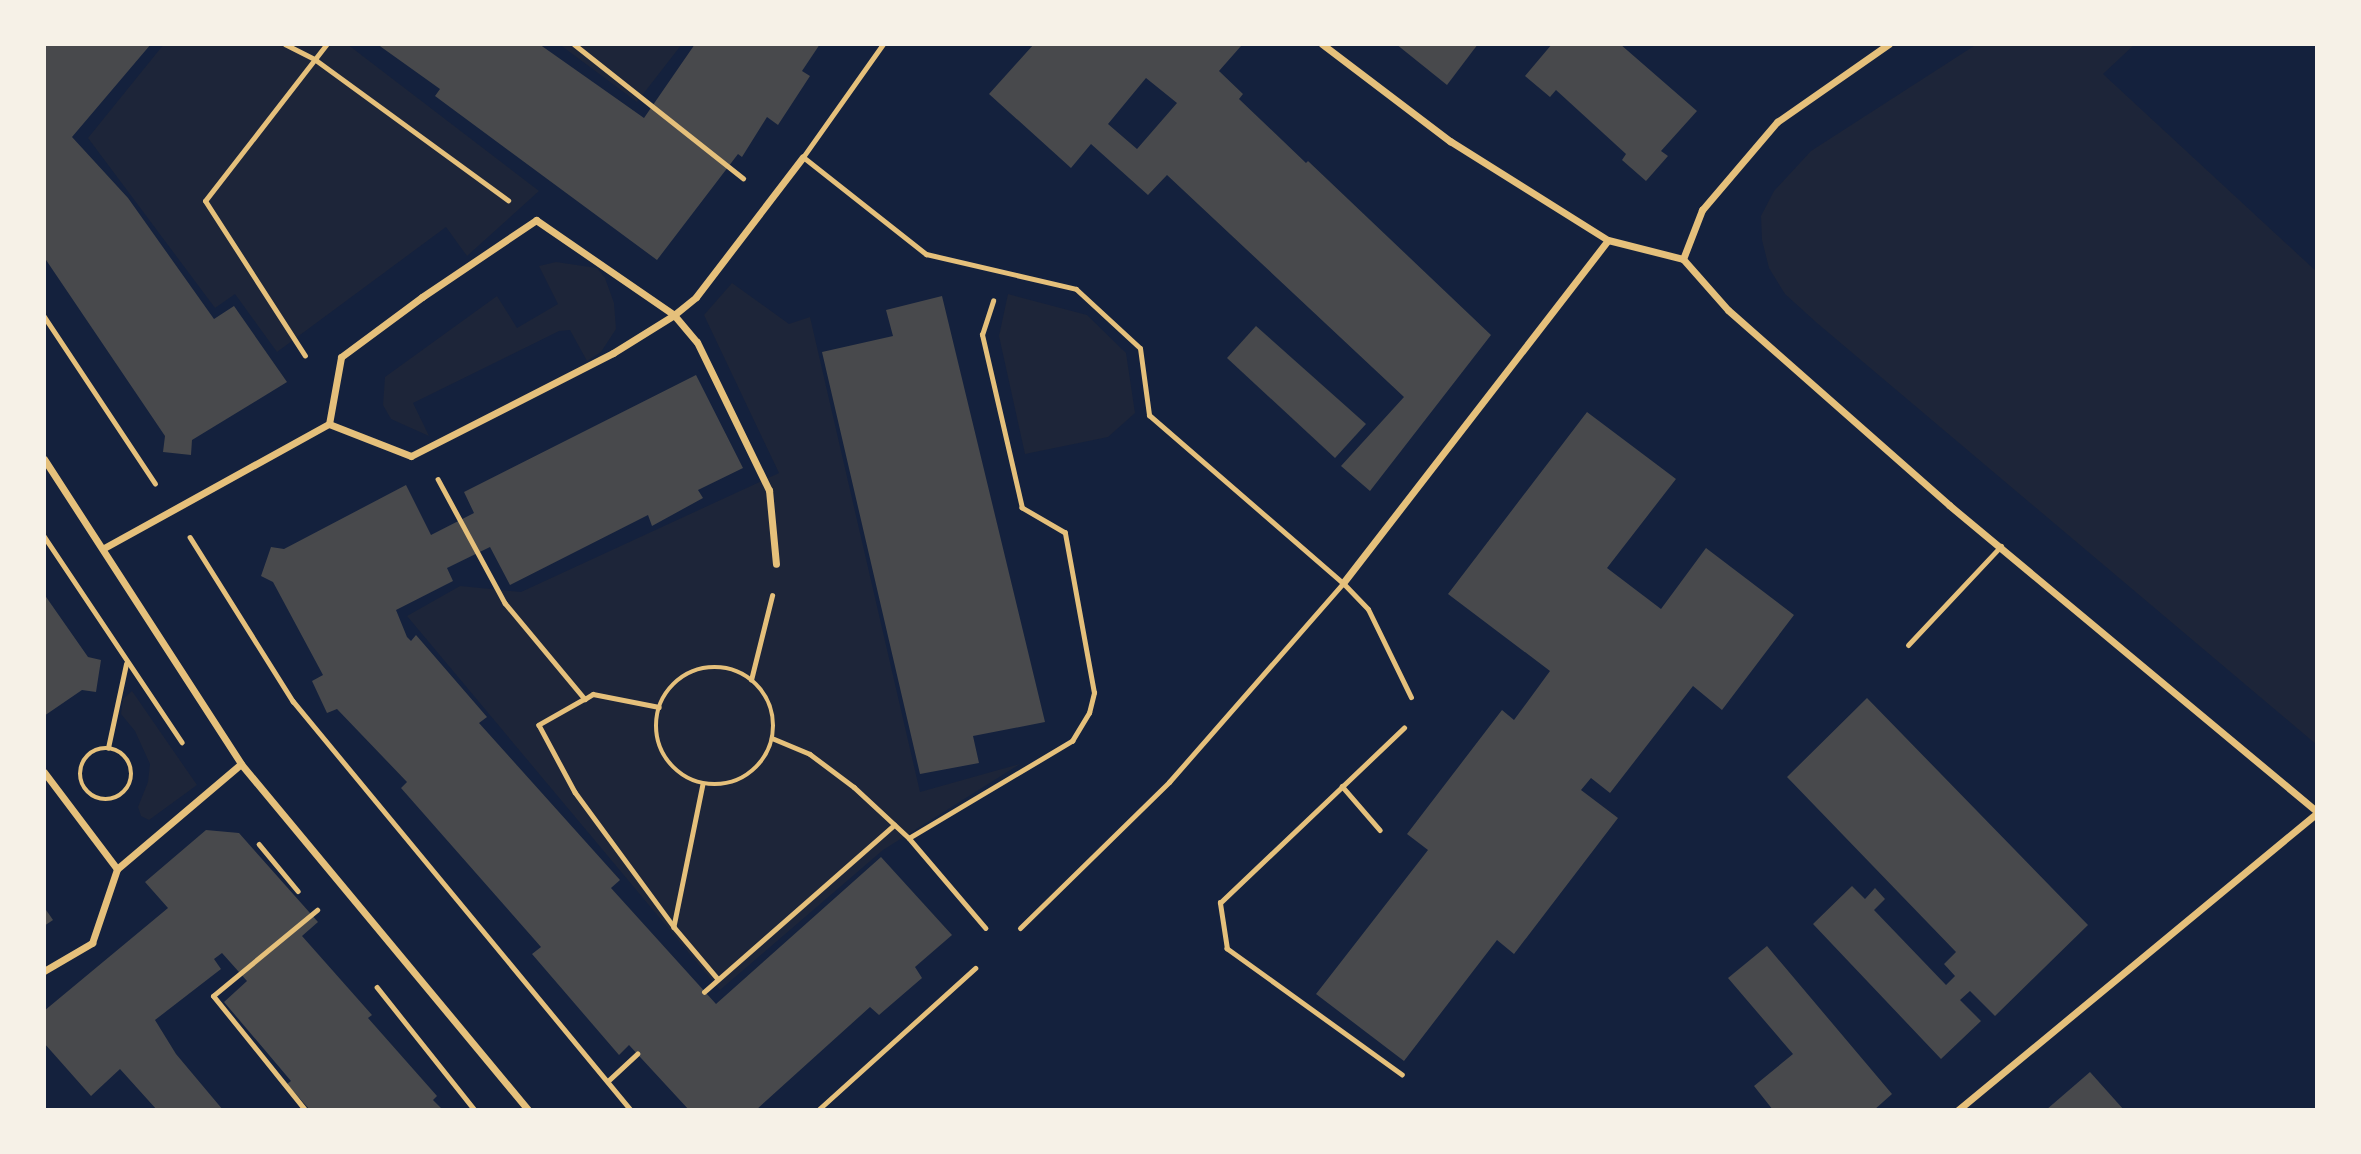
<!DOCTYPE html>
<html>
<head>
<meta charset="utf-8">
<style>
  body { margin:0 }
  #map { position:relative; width:2361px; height:1154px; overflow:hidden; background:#14213d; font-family:"Zilla Slab",serif }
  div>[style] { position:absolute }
  .green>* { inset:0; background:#1d2539 }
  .building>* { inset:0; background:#48494c }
  .path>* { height:4.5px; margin:-2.25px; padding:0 2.25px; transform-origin:2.25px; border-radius:2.25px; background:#e5c07b }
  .path>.ring { margin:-2.25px; padding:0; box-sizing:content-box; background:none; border:4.5px solid #e5c07b; border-radius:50% }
  .service>* { height:5px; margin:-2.5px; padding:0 2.5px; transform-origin:2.5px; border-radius:2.5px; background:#e5c07b }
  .minor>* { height:7px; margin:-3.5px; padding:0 3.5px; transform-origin:3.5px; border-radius:3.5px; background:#e5c07b }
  span { translate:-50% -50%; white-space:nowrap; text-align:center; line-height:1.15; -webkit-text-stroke:6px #f6f1e7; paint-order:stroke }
  .frame { position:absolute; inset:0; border:46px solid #f6f1e7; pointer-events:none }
</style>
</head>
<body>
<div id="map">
  <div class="green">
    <div style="clip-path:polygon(164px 44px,347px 44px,539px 191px,467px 256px,446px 227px,277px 352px,235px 294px,215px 308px,88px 138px)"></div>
    <div style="clip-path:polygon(559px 44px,682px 44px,637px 102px)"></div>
    <div style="clip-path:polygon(1977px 44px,2135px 44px,2103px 74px,2317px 272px,2317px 745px,1817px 323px,1785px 294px,1769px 268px,1762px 240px,1761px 216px,1774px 191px,1811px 151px)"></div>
    <div style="clip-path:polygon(556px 262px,597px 268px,605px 278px,614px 303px,616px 329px,601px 352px,587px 361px,570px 330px,559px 331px,413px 403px,429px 436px,391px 419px,383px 405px,385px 377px,497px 296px,517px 328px,558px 304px,539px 266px)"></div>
    <div style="clip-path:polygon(732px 283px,789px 324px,810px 317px,920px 792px,1020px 764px,883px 850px,720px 990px,407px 616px,460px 586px,521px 592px,779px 473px,704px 315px)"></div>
    <div style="clip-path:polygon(1008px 294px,1087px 315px,1126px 353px,1135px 413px,1108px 437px,1025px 454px,999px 336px)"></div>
    <div style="clip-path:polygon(132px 691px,197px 785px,149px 820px,141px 816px,138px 807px,148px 782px,150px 764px,135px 731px,121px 714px,123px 699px)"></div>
  </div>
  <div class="building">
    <div style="clip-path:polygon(44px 44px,151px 44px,72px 137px,128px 198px,214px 319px,234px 306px,287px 382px,192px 440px,191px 455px,163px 452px,165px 436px,44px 257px)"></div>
    <div style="clip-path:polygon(377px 44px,539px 44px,644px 118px,695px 44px,820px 44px,802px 71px,810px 76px,778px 125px,767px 117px,742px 157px,738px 154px,657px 260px,435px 96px,440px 89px)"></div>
    <div style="clip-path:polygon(evenodd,1034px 44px,1238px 44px,1241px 46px,1219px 71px,1243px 94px,1239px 99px,1306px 163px,1308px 161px,1491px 335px,1370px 491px,1341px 466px,1404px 397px,1167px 175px,1148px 195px,1091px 144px,1071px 168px,989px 94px,1034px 44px,1146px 78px,1177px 103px,1137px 149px,1108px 124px,1146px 78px)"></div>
    <div style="clip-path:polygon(1396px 44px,1478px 44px,1447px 85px)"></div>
    <div style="clip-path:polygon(1552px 44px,1620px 44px,1697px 111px,1661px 151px,1668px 156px,1646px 181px,1622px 160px,1626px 154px,1556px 90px,1550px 97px,1525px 76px)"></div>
    <div style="clip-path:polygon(942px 296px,1045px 722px,973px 736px,979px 763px,920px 774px,822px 352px,893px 336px,886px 310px)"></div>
    <div style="clip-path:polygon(1256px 326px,1366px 424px,1335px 458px,1227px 358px)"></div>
    <div style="clip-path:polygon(696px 375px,743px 468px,698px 490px,703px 498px,652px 526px,648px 515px,510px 585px,490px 547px,447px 568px,453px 581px,396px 610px,407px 637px,411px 641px,416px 635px,487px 717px,479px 723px,620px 880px,611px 888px,716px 1004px,881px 857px,952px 935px,915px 967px,922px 978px,879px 1015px,870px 1007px,756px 1110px,689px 1110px,629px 1045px,619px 1055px,532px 954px,541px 947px,401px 788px,407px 782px,337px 709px,327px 713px,312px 681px,323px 675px,273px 582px,261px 576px,271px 547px,284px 549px,406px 485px,431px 535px,474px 513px,464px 492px)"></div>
    <div style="clip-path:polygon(1587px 412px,1676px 479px,1607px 568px,1661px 609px,1706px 548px,1794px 615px,1722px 710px,1693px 686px,1610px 793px,1591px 778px,1581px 790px,1618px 818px,1514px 954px,1497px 940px,1404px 1061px,1316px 994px,1428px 850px,1407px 834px,1502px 710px,1514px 720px,1550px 671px,1448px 594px)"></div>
    <div style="clip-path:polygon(44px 594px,88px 657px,101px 660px,96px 692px,82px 690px,44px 716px)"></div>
    <div style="clip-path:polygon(1867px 698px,2088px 925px,1995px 1016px,1970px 991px,1960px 1000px,1981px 1021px,1941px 1059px,1813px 924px,1852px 886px,1865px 899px,1875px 888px,1885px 899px,1874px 910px,1946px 985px,1955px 976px,1944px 964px,1956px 952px,1787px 777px)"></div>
    <div style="clip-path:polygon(206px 830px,239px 833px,318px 922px,302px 936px,372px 1015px,368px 1018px,437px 1096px,433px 1100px,443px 1110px,310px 1110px,287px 1084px,291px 1081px,224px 1002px,247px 981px,222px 953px,214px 959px,221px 969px,155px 1020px,176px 1054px,223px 1110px,157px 1110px,120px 1069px,91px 1096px,44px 1043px,44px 1011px,168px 908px,145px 882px)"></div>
    <div style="clip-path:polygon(44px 907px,53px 920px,44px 926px)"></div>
    <div style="clip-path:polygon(1767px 946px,1892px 1094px,1874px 1110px,1773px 1110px,1754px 1086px,1793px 1054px,1728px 978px)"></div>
    <div style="clip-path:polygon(2090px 1072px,2124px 1110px,2046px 1110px)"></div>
  </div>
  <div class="path">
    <div style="left:285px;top:44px;width:35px;rotate:27deg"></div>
    <div style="left:316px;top:60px;width:238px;rotate:36.1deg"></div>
    <div style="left:574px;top:44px;width:216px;rotate:38.4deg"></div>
    <div style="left:44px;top:316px;width:201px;rotate:56.4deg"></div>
    <div style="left:305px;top:356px;width:184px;rotate:-122.8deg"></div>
    <div style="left:205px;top:201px;width:199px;rotate:-52.2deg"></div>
    <div style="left:438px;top:479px;width:141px;rotate:61.6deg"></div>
    <div style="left:505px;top:603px;width:125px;rotate:50.2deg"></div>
    <div style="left:585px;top:699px;width:9px;rotate:-32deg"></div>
    <div style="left:593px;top:694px;width:67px;rotate:11.1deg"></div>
    <div style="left:44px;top:536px;width:248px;rotate:56.2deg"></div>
    <div style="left:190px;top:537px;width:194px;rotate:57.9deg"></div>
    <div style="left:293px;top:701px;width:531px;rotate:50.43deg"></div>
    <div class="ring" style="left:656px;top:667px;width:113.5px;height:113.5px"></div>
    <div style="left:751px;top:680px;width:87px;rotate:-76deg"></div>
    <div style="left:585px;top:699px;width:53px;rotate:150.5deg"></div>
    <div style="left:539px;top:725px;width:76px;rotate:61.8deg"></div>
    <div style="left:575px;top:792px;width:167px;rotate:53.7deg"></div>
    <div style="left:772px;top:738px;width:41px;rotate:22.8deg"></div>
    <div style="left:810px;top:754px;width:55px;rotate:36.9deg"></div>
    <div style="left:854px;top:787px;width:75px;rotate:42.8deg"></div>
    <div style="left:909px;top:838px;width:118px;rotate:49.5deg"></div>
    <div class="ring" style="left:80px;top:748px;width:47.5px;height:47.5px"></div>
    <div style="left:108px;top:748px;width:86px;rotate:-77.9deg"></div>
    <div style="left:703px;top:784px;width:146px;rotate:101.5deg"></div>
    <div style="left:674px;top:927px;width:68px;rotate:49.8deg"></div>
    <div style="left:1342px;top:786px;width:58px;rotate:49.2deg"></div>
    <div style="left:909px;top:838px;width:190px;rotate:-30.8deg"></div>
    <div style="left:1072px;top:741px;width:33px;rotate:-59deg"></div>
    <div style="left:1089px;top:713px;width:21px;rotate:-76deg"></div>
    <div style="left:1094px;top:693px;width:163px;rotate:-100.3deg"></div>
    <div style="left:1065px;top:533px;width:50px;rotate:-149.8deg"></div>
    <div style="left:1022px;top:508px;width:178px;rotate:-103deg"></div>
    <div style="left:982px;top:335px;width:36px;rotate:-72deg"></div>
    <div style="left:259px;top:844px;width:61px;rotate:50.3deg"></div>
    <div style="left:377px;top:987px;width:157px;rotate:51.5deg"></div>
    <div style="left:704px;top:992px;width:253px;rotate:-41.3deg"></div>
    <div style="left:1402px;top:1075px;width:216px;rotate:-144.2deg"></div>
    <div style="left:1227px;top:949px;width:47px;rotate:-98.7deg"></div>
    <div style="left:1220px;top:903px;width:254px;rotate:-43.6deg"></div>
    <div style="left:608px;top:1081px;width:40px;rotate:-43deg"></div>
    <div style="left:305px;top:1110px;width:146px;rotate:-128.9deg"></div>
    <div style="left:213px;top:996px;width:135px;rotate:-39.6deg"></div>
  </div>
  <div class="service">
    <div style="left:883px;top:44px;width:138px;rotate:125.3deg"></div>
    <div style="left:803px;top:157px;width:157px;rotate:38.3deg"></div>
    <div style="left:926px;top:254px;width:154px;rotate:13.1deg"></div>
    <div style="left:1076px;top:289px;width:87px;rotate:42.7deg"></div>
    <div style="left:1140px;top:348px;width:68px;rotate:82.3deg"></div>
    <div style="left:1149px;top:415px;width:257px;rotate:40.9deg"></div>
    <div style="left:1343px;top:583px;width:36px;rotate:46deg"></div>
    <div style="left:1368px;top:609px;width:98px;rotate:64deg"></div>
    <div style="left:1908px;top:645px;width:136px;rotate:-46.8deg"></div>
    <div style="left:1020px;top:928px;width:209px;rotate:-44.4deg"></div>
    <div style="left:1169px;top:782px;width:264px;rotate:-48.8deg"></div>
    <div style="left:818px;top:1110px;width:212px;rotate:-42.1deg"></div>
  </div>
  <div class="minor">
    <div style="left:1322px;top:44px;width:161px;rotate:37.2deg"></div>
    <div style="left:1450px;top:141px;width:186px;rotate:32.1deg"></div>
    <div style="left:1608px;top:240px;width:77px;rotate:14.2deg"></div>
    <div style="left:1683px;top:259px;width:68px;rotate:48.6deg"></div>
    <div style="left:1728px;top:310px;width:295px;rotate:41.4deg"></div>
    <div style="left:1949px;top:505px;width:479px;rotate:39.8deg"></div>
    <div style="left:1683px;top:259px;width:53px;rotate:-68.8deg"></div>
    <div style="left:1702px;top:210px;width:116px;rotate:-49.6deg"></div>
    <div style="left:1777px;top:122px;width:136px;rotate:-34.9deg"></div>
    <div style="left:329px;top:424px;width:68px;rotate:-79.8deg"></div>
    <div style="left:341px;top:357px;width:101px;rotate:-36.5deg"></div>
    <div style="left:422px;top:297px;width:138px;rotate:-34deg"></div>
    <div style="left:536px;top:220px;width:168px;rotate:34.5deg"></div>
    <div style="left:674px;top:315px;width:35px;rotate:50deg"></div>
    <div style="left:697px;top:342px;width:165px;rotate:64.1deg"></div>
    <div style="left:769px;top:490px;width:74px;rotate:84.6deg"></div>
    <div style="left:44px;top:459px;width:363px;rotate:57.1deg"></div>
    <div style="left:241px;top:764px;width:450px;rotate:50.3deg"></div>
    <div style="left:104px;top:548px;width:257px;rotate:-28.9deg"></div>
    <div style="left:329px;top:424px;width:88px;rotate:21.3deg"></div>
    <div style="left:411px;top:456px;width:227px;rotate:-27deg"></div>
    <div style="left:613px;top:353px;width:72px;rotate:-31.9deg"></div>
    <div style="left:674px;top:315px;width:28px;rotate:-39deg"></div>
    <div style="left:696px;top:297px;width:176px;rotate:-52.6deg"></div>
    <div style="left:1343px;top:583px;width:433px;rotate:-52.3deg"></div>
    <div style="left:44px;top:772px;width:121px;rotate:53deg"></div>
    <div style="left:117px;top:869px;width:162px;rotate:-40.3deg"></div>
    <div style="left:44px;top:971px;width:56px;rotate:-30.3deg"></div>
    <div style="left:92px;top:943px;width:78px;rotate:-71.3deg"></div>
    <div style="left:1958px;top:1110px;width:466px;rotate:-39.6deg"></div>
  </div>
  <div class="frame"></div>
</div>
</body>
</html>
